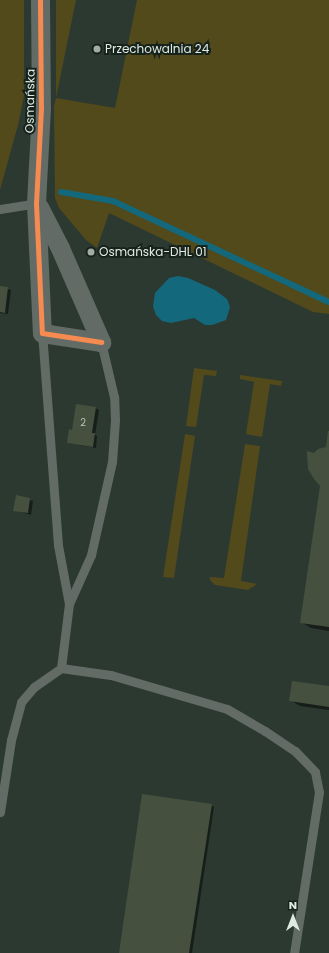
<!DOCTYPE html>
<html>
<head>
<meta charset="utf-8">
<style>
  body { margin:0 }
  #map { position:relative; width:329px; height:953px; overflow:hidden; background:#2c3931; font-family:Poppins,sans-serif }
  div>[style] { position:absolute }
  .green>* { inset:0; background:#524a1b }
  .water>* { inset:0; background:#13687c }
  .shadow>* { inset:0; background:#0007 }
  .stream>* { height:6px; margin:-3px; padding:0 3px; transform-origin:3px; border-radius:3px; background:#13687c }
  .building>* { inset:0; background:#45503e }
  .lane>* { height:9px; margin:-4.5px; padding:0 4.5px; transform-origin:4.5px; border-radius:4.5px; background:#626b65 }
  .street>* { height:19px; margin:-9.5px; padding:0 9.5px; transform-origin:9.5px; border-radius:9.5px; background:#626b65 }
  .cycleway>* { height:5px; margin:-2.5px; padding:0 2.5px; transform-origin:2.5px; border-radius:2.5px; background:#f68b52 }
  .dots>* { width:11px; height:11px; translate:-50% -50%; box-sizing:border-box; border:2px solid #18221c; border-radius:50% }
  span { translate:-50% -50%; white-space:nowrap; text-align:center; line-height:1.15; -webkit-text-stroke:4px #18221c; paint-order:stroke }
  .number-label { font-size:10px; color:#b7c4b9 }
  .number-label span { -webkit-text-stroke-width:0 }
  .poi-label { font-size:12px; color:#ddebe2 }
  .left { translate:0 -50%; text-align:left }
  .street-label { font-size:12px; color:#ddebe2 }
  .north { position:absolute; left:273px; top:897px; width:40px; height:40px; -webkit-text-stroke:3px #18221c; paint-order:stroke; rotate:0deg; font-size:11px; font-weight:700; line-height:16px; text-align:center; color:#ddebe2 }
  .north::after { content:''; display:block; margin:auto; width:14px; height:18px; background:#ddebe2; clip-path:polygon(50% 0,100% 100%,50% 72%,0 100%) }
</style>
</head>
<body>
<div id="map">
  <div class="green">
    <div style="clip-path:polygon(0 0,24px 0,24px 96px,18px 125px,0 190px)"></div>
    <div style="clip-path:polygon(56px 0,76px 0,56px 98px,115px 108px,137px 0,329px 0,329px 314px,313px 312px,109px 213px,97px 248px,86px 240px,59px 208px,55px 198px,54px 106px,56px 98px)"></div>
    <div style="clip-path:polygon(194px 368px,217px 371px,216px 376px,204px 375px,196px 427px,186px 426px)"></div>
    <div style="clip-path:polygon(240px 375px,282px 381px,281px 386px,270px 384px,262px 437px,246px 434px,254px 382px,240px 379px)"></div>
    <div style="clip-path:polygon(185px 434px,195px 436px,174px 578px,163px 577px)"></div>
    <div style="clip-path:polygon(245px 444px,260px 446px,241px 581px,257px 584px,248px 590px,215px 585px,210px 580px,210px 577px,224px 578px)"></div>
  </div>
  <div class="water">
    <div style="clip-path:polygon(178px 276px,188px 278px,215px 290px,227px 299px,230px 307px,226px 320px,212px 325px,205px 325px,194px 318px,171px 323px,162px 321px,156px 315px,153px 306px,155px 293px,169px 278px)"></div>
  </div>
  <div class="shadow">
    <div style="clip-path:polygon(0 287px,11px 290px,8px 314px,0 313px)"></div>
    <div style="clip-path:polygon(95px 408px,99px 410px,95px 435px,97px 436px,96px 448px,68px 443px,73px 431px)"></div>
    <div style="clip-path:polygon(329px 432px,329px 631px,311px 628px,301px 622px,321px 485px,315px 454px,327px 448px)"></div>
    <div style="clip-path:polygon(16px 497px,33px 501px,31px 515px,14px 510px)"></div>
    <div style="clip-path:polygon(329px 687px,329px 710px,300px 706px,290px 700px)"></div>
    <div style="clip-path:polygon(211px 805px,214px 807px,192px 953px,120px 953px)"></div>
  </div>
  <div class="stream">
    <div style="left:61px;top:192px;width:53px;rotate:9.8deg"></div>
    <div style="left:113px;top:201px;width:238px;rotate:25.1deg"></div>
  </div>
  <div class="building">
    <div style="clip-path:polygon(0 286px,8px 287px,5px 313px,0 312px)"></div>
    <div style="clip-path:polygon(76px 404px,96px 407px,92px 433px,95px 433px,93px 447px,67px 443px,69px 429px,72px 430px)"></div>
    <div style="clip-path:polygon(328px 431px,329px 431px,329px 627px,300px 623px,320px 486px,314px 479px,308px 469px,307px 454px,307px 451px,314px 453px,318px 449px,326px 447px)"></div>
    <div style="clip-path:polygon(16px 495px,30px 498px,28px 513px,13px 511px)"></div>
    <div style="clip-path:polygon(292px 681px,329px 686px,329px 707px,289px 701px)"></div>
    <div style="clip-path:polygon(142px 794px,212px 804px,189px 953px,119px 953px)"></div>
  </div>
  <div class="lane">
    <div style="left:0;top:209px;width:36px;rotate:-9deg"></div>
    <div style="left:69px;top:604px;width:54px;rotate:-65.8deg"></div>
    <div style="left:91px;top:555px;width:95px;rotate:-77.3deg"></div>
    <div style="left:112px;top:462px;width:42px;rotate:-85.9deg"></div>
    <div style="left:115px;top:420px;width:23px;rotate:-92deg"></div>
    <div style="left:114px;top:397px;width:57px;rotate:-103.3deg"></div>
    <div style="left:61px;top:668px;width:50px;rotate:8deg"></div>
    <div style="left:111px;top:675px;width:121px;rotate:16.3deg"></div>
    <div style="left:227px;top:709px;width:44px;rotate:30.1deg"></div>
    <div style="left:265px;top:731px;width:36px;rotate:34deg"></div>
    <div style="left:295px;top:751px;width:29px;rotate:46deg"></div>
    <div style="left:315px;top:772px;width:20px;rotate:79deg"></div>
    <div style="left:319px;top:792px;width:163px;rotate:98.8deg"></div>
    <div style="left:0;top:812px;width:73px;rotate:-81.3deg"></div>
    <div style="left:11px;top:740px;width:39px;rotate:-75deg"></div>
    <div style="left:21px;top:702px;width:20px;rotate:-49deg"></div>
    <div style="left:34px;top:687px;width:33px;rotate:-35deg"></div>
    <div style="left:61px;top:668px;width:64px;rotate:-82.9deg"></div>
    <div style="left:69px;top:604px;width:60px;rotate:-100.6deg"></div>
    <div style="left:58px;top:545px;width:213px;rotate:-94.3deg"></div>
  </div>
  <div class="street">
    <div style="left:40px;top:0;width:108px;rotate:89.5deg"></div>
    <div style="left:41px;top:108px;width:95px;rotate:93deg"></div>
    <div style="left:36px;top:203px;width:130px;rotate:87.4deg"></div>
    <div style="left:42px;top:333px;width:60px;rotate:8.7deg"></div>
    <div style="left:39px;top:207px;width:46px;rotate:62.9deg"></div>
    <div style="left:60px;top:248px;width:103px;rotate:66.4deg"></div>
  </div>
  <div class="cycleway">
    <div style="left:40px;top:0;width:108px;rotate:89.5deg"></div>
    <div style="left:41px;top:108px;width:95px;rotate:93deg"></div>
    <div style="left:36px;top:203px;width:130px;rotate:87.4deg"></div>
    <div style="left:42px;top:333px;width:60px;rotate:8.7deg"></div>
  </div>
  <div class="dots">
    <div style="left:97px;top:49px;background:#9fada4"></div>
    <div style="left:91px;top:252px;background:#9fada4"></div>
  </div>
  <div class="number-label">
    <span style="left:83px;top:423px">2</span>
  </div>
  <div class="poi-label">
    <span class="left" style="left:105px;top:49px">Przechowalnia 24</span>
    <span class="left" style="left:99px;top:252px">Osmańska-DHL 01</span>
  </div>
  <div class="street-label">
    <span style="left:30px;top:101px;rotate:-89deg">Osmańska</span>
  </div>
  <div class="north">N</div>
</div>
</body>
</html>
